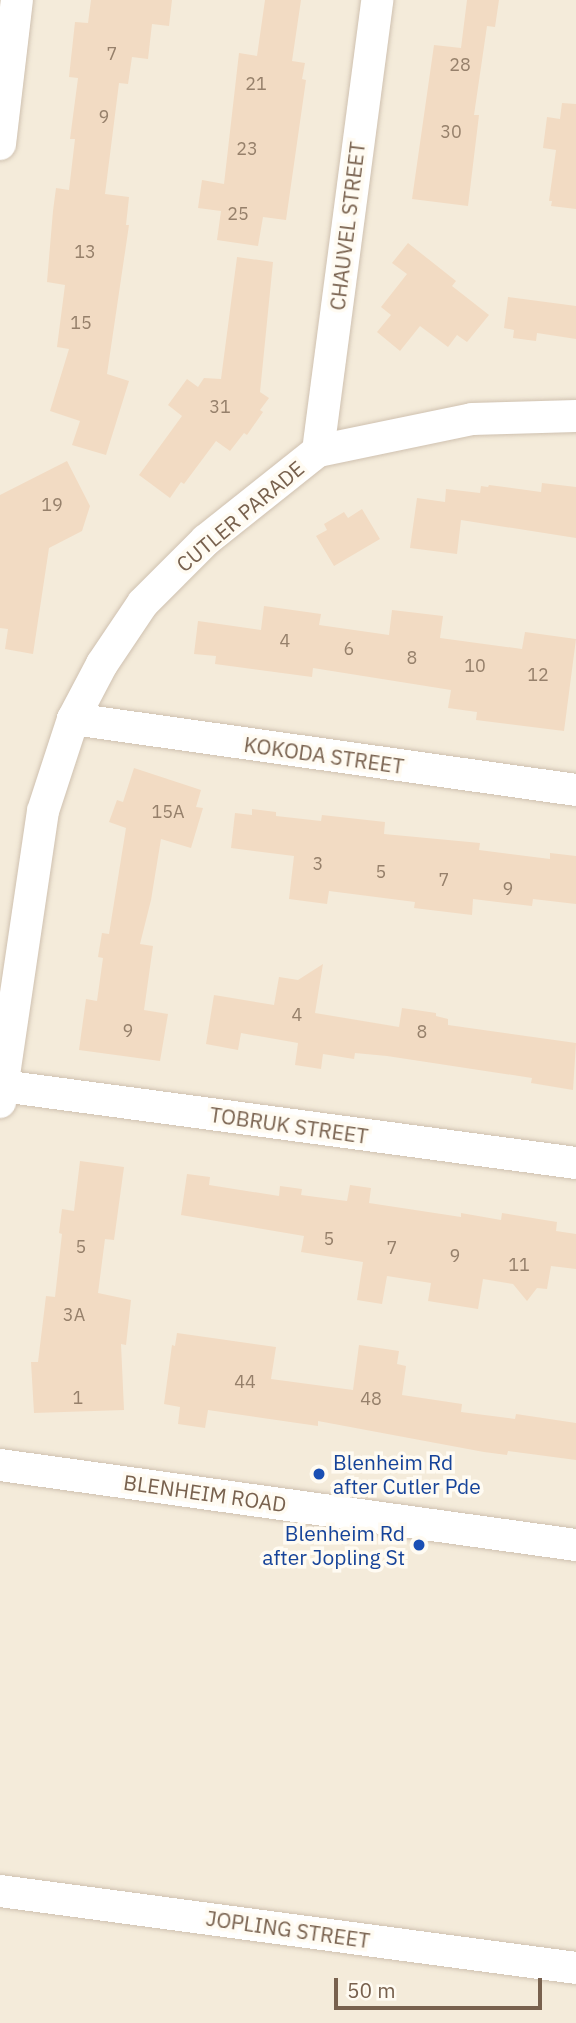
<!DOCTYPE html>
<html>
<head>
<meta charset="utf-8">
<style>
  body { margin:0 }
  #map { position:relative; width:576px; height:2023px; overflow:hidden; background:#fcf8eb; font-family:"IBM Plex Sans",sans-serif }
  div>[style] { position:absolute }
  .residential>* { inset:0; background:#f4ebda }
  .building>* { inset:0; background:#f2dbc3 }
  .roads { filter:drop-shadow(0 0 2px #cfc1b0) drop-shadow(0 0 2px #cfc1b0) }
  .street>* { height:32px; margin:-16px; padding:0 16px; transform-origin:16px; border-radius:16px; background:#fff }
  .dots>* { width:19px; height:19px; translate:-50% -50%; box-sizing:border-box; border:4px solid #fffbf2; border-radius:50% }
  span { translate:-50% -50%; white-space:nowrap; text-align:center; line-height:1.15; -webkit-text-stroke:7px #fffbf2; paint-order:stroke }
  .number-label { font-size:18px; color:#96806b }
  .number-label span { -webkit-text-stroke-width:0 }
  .street-label { font-size:21px; color:#78614e }
  .transit-label { font-size:21px; color:#164399 }
  .left { translate:0 -50%; text-align:left }
  .right { translate:-100% -50%; text-align:right }
  .scale { position:absolute; left:334px; top:1978px; width:208px; height:32px; box-sizing:border-box; border:4px solid #78614e; border-top:0; padding-left:9px; font-size:21px; line-height:24px; white-space:nowrap; color:#78614e; -webkit-text-stroke:5px #fffbf2; paint-order:stroke }
</style>
</head>
<body>
<div id="map">
  <div class="residential">
    <div style="clip-path:polygon(0 0,576px 0,576px 2023px,0 2023px)"></div>
  </div>
  <div class="building">
    <div style="clip-path:polygon(91px 0,172px 0,169px 26px,152px 24px,148px 59px,132px 57px,128px 84px,119px 83px,105px 194px,129px 197px,126px 225px,129px 225px,107px 374px,129px 381px,106px 455px,72px 445px,80px 421px,50px 411px,69px 349px,57px 347px,65px 285px,47px 282px,53px 211px,56px 188px,69px 190px,75px 139px,70px 139px,78px 78px,69px 77px,75px 22px,88px 23px)"></div>
    <div style="clip-path:polygon(265px 0,301px 0,292px 61px,305px 63px,302px 79px,306px 80px,286px 220px,263px 217px,258px 246px,217px 240px,221px 211px,198px 208px,202px 180px,224px 184px,239px 53px,257px 56px)"></div>
    <div style="clip-path:polygon(467px 0,499px 0,495px 27px,487px 26px,474px 115px,479px 115px,468px 206px,412px 199px,434px 45px,461px 48px)"></div>
    <div style="clip-path:polygon(562px 103px,576px 104px,576px 209px,551px 206px,552px 201px,549px 201px,556px 150px,543px 148px,547px 117px,560px 119px)"></div>
    <div style="clip-path:polygon(408px 243px,456px 281px,452px 286px,489px 315px,467px 342px,457px 335px,448px 347px,420px 326px,400px 351px,377px 332px,391px 315px,381px 307px,407px 274px,392px 263px)"></div>
    <div style="clip-path:polygon(237px 257px,273px 262px,260px 392px,269px 398px,260px 410px,263px 412px,247px 435px,244px 433px,230px 451px,216px 441px,184px 484px,181px 482px,170px 498px,139px 475px,182px 416px,168px 405px,187px 379px,198px 387px,204px 378px,221px 379px)"></div>
    <div style="clip-path:polygon(508px 297px,576px 306px,576px 339px,537px 333px,536px 341px,513px 338px,514px 330px,504px 328px)"></div>
    <div style="clip-path:polygon(67px 461px,90px 506px,82px 531px,49px 548px,33px 654px,5px 649px,8px 629px,0 628px,0 495px)"></div>
    <div style="clip-path:polygon(542px 483px,576px 487px,576px 538px,461px 520px,457px 554px,410px 548px,417px 498px,445px 502px,446px 489px,480px 493px,481px 486px,488px 487px,489px 485px,541px 492px)"></div>
    <div style="clip-path:polygon(362px 509px,380px 539px,334px 566px,316px 536px,327px 530px,324px 524px,344px 512px,348px 518px)"></div>
    <div style="clip-path:polygon(264px 606px,321px 614px,319px 625px,389px 635px,392px 610px,443px 616px,440px 638px,522px 649px,525px 632px,576px 639px,564px 731px,476px 720px,477px 712px,448px 708px,451px 690px,313px 668px,312px 677px,215px 664px,216px 656px,194px 654px,198px 621px,261px 630px)"></div>
    <div style="clip-path:polygon(134px 768px,201px 790px,196px 807px,203px 808px,191px 848px,161px 839px,151px 900px,140px 944px,153px 946px,144px 1010px,168px 1014px,160px 1061px,79px 1050px,86px 999px,97px 1001px,103px 958px,98px 957px,102px 933px,109px 934px,126px 828px,109px 822px,117px 800px,123px 802px)"></div>
    <div style="clip-path:polygon(252px 809px,276px 812px,276px 816px,321px 821px,322px 815px,385px 822px,384px 834px,480px 843px,479px 850px,550px 859px,550px 853px,576px 856px,576px 904px,533px 899px,532px 906px,473px 899px,472px 915px,414px 908px,415px 902px,329px 891px,327px 904px,289px 899px,294px 856px,231px 848px,235px 813px,252px 815px)"></div>
    <div style="clip-path:polygon(323px 964px,315px 1013px,399px 1027px,402px 1008px,436px 1013px,436px 1016px,448px 1019px,448px 1025px,576px 1043px,573px 1090px,531px 1083px,532px 1078px,387px 1056px,355px 1053px,354px 1059px,323px 1054px,321px 1069px,295px 1065px,298px 1043px,241px 1033px,238px 1050px,206px 1044px,214px 995px,274px 1005px,279px 977px,298px 980px)"></div>
    <div style="clip-path:polygon(80px 1161px,124px 1167px,114px 1240px,105px 1239px,98px 1293px,131px 1300px,126px 1345px,121px 1344px,124px 1410px,34px 1413px,31px 1362px,38px 1362px,46px 1296px,55px 1297px,62px 1234px,59px 1233px,62px 1209px,74px 1211px)"></div>
    <div style="clip-path:polygon(187px 1174px,210px 1177px,209px 1185px,279px 1196px,280px 1186px,302px 1189px,301px 1195px,347px 1201px,350px 1185px,371px 1188px,369px 1203px,461px 1217px,461px 1213px,501px 1220px,502px 1213px,557px 1222px,556px 1231px,576px 1234px,576px 1269px,551px 1266px,547px 1289px,537px 1288px,527px 1301px,513px 1284px,483px 1279px,478px 1309px,428px 1301px,431px 1283px,387px 1276px,382px 1304px,357px 1300px,363px 1262px,301px 1252px,304px 1236px,181px 1215px)"></div>
    <div style="clip-path:polygon(177px 1333px,276px 1347px,271px 1379px,353px 1390px,359px 1345px,399px 1351px,397px 1364px,406px 1366px,402px 1395px,462px 1404px,461px 1412px,515px 1419px,516px 1414px,576px 1423px,576px 1460px,508px 1451px,507px 1455px,484px 1452px,318px 1421px,318px 1426px,208px 1410px,205px 1428px,178px 1424px,180px 1407px,164px 1404px,172px 1345px,175px 1346px)"></div>
  </div>
  <div class="roads">
    <div class="street">
      <div style="left:0;top:144px;width:145px;rotate:-83.3deg"></div>
      <div style="left:318px;top:451px;width:455px;rotate:-82.5deg"></div>
      <div style="left:73px;top:719px;width:508px;rotate:8.03deg"></div>
      <div style="left:2px;top:1086px;width:579px;rotate:7.64deg"></div>
      <div style="left:0;top:1102px;width:294px;rotate:-81.6deg"></div>
      <div style="left:43px;top:811px;width:97px;rotate:-71.9deg"></div>
      <div style="left:73px;top:719px;width:62px;rotate:-62.2deg"></div>
      <div style="left:102px;top:664px;width:73px;rotate:-56.1deg"></div>
      <div style="left:143px;top:603px;width:89px;rotate:-45deg"></div>
      <div style="left:206px;top:540px;width:143px;rotate:-38.5deg"></div>
      <div style="left:318px;top:451px;width:157px;rotate:-11.7deg"></div>
      <div style="left:472px;top:419px;width:104px;rotate:-1.7deg"></div>
      <div style="left:0;top:1465px;width:582px;rotate:7.91deg"></div>
      <div style="left:0;top:1891px;width:581px;rotate:7.61deg"></div>
    </div>
  </div>
  <div class="dots">
    <div style="left:319px;top:1474px;background:#1a4fb4"></div>
    <div style="left:419px;top:1545px;background:#1a4fb4"></div>
  </div>
  <div class="number-label">
    <span style="left:112px;top:54px">7</span>
    <span style="left:460px;top:65px">28</span>
    <span style="left:256px;top:84px">21</span>
    <span style="left:104px;top:117px">9</span>
    <span style="left:451px;top:132px">30</span>
    <span style="left:247px;top:149px">23</span>
    <span style="left:238px;top:214px">25</span>
    <span style="left:85px;top:252px">13</span>
    <span style="left:81px;top:323px">15</span>
    <span style="left:220px;top:407px">31</span>
    <span style="left:52px;top:505px">19</span>
    <span style="left:285px;top:641px">4</span>
    <span style="left:349px;top:649px">6</span>
    <span style="left:412px;top:658px">8</span>
    <span style="left:475px;top:666px">10</span>
    <span style="left:538px;top:675px">12</span>
    <span style="left:168px;top:812px">15A</span>
    <span style="left:318px;top:864px">3</span>
    <span style="left:381px;top:872px">5</span>
    <span style="left:444px;top:880px">7</span>
    <span style="left:508px;top:889px">9</span>
    <span style="left:297px;top:1015px">4</span>
    <span style="left:128px;top:1031px">9</span>
    <span style="left:422px;top:1032px">8</span>
    <span style="left:329px;top:1239px">5</span>
    <span style="left:81px;top:1247px">5</span>
    <span style="left:392px;top:1248px">7</span>
    <span style="left:455px;top:1256px">9</span>
    <span style="left:519px;top:1265px">11</span>
    <span style="left:74px;top:1315px">3A</span>
    <span style="left:245px;top:1382px">44</span>
    <span style="left:78px;top:1398px">1</span>
    <span style="left:371px;top:1399px">48</span>
  </div>
  <div class="street-label">
    <span style="left:347px;top:226px;rotate:-83deg">CHAUVEL STREET</span>
    <span style="left:240px;top:516px;rotate:-40deg">CUTLER PARADE</span>
    <span style="left:324px;top:755px;rotate:8deg">KOKODA STREET</span>
    <span style="left:289px;top:1125px;rotate:8deg">TOBRUK STREET</span>
    <span style="left:205px;top:1493px;rotate:8deg">BLENHEIM ROAD</span>
    <span style="left:288px;top:1929px;rotate:8deg">JOPLING STREET</span>
  </div>
  <div class="transit-label">
    <span class="left" style="left:333px;top:1474px">Blenheim Rd<br>after Cutler Pde</span>
    <span class="right" style="left:405px;top:1545px">Blenheim Rd<br>after Jopling St</span>
  </div>
  <div class="scale">50 m</div>
</div>
</body>
</html>
